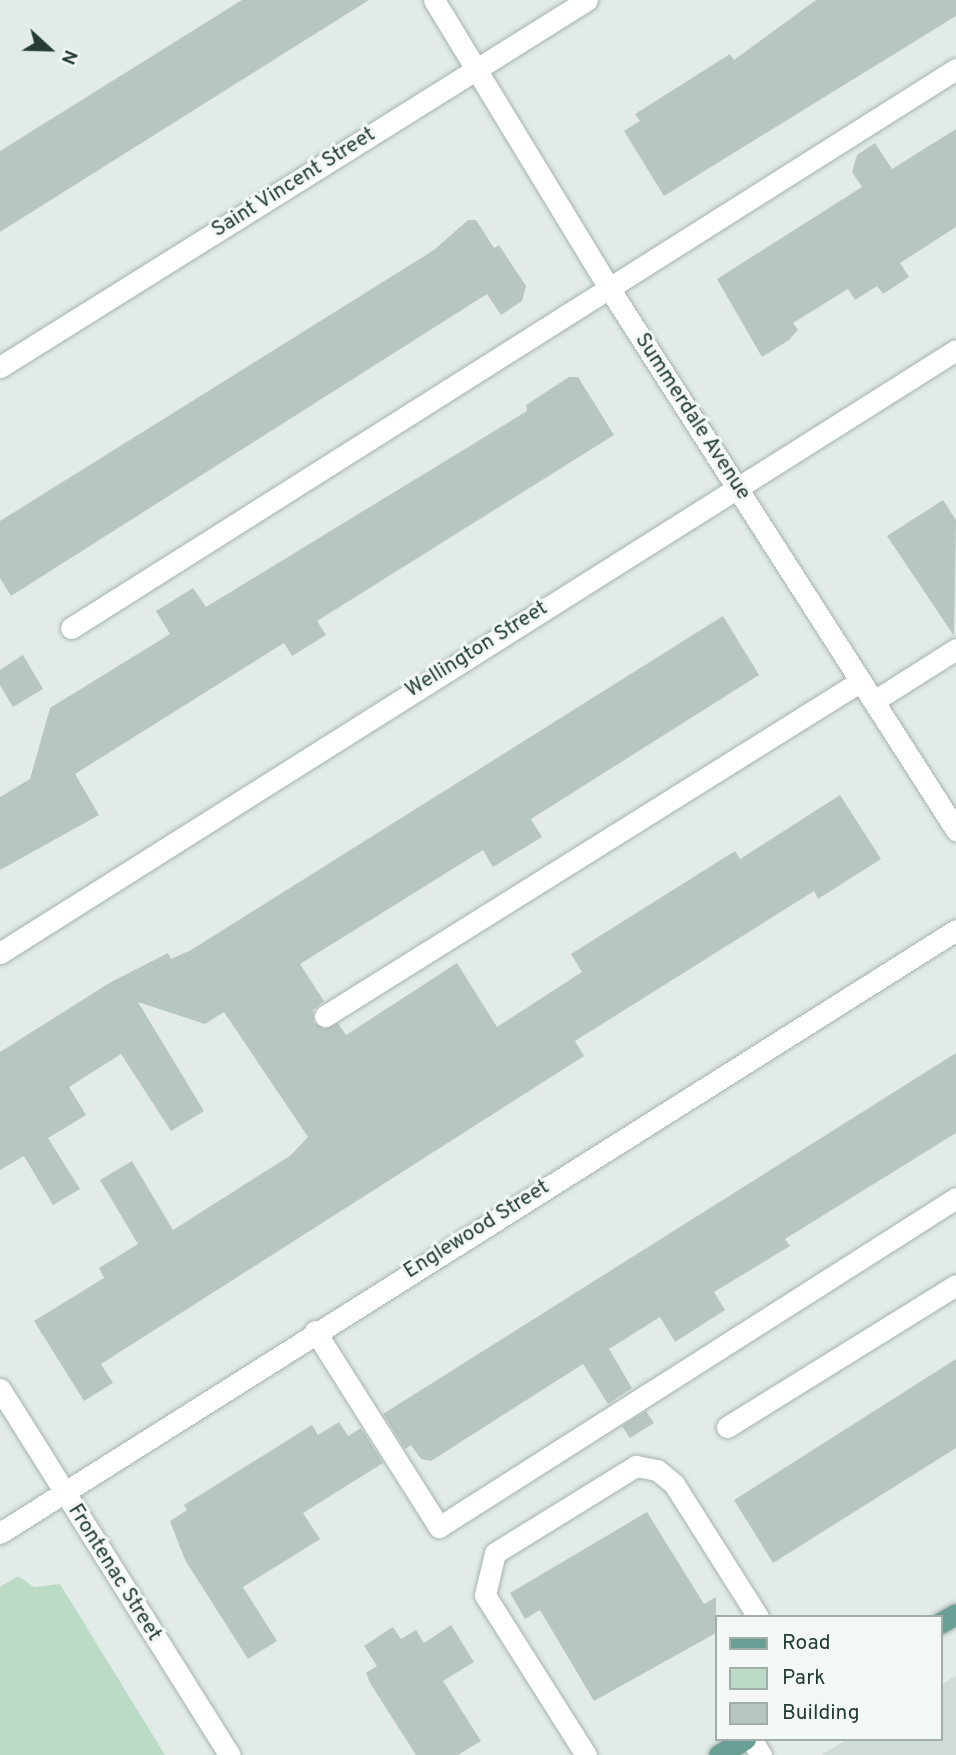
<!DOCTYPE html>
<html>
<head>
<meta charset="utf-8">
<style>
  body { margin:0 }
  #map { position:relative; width:956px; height:1755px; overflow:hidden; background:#e2ebe8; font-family:Overpass,sans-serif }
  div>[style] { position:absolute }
  .built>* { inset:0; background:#d0dbd7 }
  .green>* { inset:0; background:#bcdbc7 }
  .building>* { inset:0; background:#b8c6c1 }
  .roads { filter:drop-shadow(0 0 2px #a5b3af) drop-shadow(0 0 2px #a5b3af) }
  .minor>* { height:21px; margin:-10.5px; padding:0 10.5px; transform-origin:10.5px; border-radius:10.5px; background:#fff }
  .major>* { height:21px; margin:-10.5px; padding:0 10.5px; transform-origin:10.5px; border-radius:10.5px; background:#699f94 }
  span { translate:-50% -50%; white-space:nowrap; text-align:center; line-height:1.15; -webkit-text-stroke:6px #f3f8f6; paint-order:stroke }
  .street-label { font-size:21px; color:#233c36 }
  .legend { position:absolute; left:715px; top:1615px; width:228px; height:126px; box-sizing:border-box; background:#f3f8f6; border:2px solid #a0ada9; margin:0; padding:9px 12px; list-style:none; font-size:21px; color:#233c36 }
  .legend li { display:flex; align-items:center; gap:14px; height:35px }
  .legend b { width:35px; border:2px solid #a0ada9 }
  .north { position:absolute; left:14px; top:14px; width:70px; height:70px; -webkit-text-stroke:5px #f3f8f6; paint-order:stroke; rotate:112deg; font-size:19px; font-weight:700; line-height:28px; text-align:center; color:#233c36 }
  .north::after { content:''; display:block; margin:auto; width:24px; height:32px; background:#233c36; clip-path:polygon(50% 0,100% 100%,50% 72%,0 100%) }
</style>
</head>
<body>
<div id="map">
  <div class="built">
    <div style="clip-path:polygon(956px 1676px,956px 1755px,821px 1755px,848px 1739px,940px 1739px,940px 1685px)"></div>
  </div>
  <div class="green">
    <div style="clip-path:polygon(18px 1576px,34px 1587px,60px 1584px,165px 1755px,0 1755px,0 1587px)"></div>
  </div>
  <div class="building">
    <div style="clip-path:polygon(242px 0,369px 0,0 232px,0 151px)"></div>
    <div style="clip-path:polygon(816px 0,956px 0,956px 16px,664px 196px,624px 131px,640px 121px,635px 114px,730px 54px,734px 60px)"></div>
    <div style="clip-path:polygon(956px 129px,956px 227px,900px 263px,909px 277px,883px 294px,877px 286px,855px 300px,848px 289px,793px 323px,798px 330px,789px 340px,762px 357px,717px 279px,862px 187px,852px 172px,857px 155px,875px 143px,892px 169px)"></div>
    <div style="clip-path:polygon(468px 220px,476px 220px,494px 248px,499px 245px,526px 286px,522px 301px,501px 315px,487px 294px,11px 596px,0 578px,0 521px,434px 250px)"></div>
    <div style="clip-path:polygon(569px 377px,578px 377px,614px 435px,317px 621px,326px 635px,292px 656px,284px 643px,75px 774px,99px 815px,0 870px,0 797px,30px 779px,50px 708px,170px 634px,156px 611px,193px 588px,206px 607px,527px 411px,526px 405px)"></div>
    <div style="clip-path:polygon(943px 500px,956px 520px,954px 636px,887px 536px)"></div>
    <div style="clip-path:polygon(723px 616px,759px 675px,531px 819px,542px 837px,493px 867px,483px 850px,300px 964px,324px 1001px,313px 1010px,314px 1023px,325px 1029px,338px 1023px,346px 1035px,457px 963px,497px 1027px,582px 972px,571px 954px,735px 851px,740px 859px,840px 795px,881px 859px,818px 899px,814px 891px,575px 1041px,584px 1056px,101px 1364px,113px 1383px,84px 1401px,34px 1321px,104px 1278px,99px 1268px,138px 1244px,100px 1180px,132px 1161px,173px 1230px,291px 1155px,308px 1137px,224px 1012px,205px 1024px,138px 1002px,204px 1111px,171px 1131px,121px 1054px,69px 1087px,86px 1115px,48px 1138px,80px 1189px,53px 1205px,24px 1156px,0 1170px,0 1052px,111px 982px,168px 953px,171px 959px,191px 950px)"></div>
    <div style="clip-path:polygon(23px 655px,43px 689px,13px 707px,0 685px,0 670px)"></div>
    <div style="clip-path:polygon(956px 1053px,956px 1133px,785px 1239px,790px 1246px,714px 1292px,725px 1310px,675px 1342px,660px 1317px,609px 1349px,632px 1388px,608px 1404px,583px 1364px,431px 1461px,421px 1459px,411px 1445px,405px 1449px,383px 1414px)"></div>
    <div style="clip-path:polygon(956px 1359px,956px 1448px,773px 1563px,734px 1500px)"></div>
    <div style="clip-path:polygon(646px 1411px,654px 1423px,630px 1438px,622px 1426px)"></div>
    <div style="clip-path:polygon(339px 1422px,348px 1436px,361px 1428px,383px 1463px,303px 1513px,320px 1539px,243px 1587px,277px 1641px,248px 1659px,185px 1560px,170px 1521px,187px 1510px,184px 1505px,312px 1425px,318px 1435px)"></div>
    <div style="clip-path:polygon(647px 1512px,704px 1604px,716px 1597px,716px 1633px,594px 1701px,540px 1610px,525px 1619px,510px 1593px)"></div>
    <div style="clip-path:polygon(451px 1625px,474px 1662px,443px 1681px,481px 1741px,458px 1755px,416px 1755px,370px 1683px,366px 1673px,377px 1666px,364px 1646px,393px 1627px,401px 1639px,416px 1630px,424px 1643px)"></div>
  </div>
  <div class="roads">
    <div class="minor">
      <div style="left:434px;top:0;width:337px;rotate:58.7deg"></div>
      <div style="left:609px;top:288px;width:644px;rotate:57.37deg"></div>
      <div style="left:0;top:367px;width:692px;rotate:-32.01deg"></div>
      <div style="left:71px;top:628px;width:1047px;rotate:-32.28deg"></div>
      <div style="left:874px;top:701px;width:97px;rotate:-32.4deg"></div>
      <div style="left:0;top:953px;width:1130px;rotate:-32.24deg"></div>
      <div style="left:325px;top:1016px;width:632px;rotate:-32.01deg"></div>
      <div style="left:315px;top:1331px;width:232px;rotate:57.7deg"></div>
      <div style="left:439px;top:1527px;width:613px;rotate:-32.47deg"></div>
      <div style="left:0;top:1389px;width:432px;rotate:57.9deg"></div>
      <div style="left:727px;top:1427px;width:269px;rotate:-31.8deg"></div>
      <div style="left:0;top:1533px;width:1130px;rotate:-32.24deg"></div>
      <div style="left:751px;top:1739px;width:19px;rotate:58deg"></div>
      <div style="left:586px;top:1755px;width:189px;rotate:-122.3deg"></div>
      <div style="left:485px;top:1595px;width:43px;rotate:-76.6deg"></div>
      <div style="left:495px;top:1553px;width:166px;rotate:-31.7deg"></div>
      <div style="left:636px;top:1466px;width:21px;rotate:11deg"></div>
      <div style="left:657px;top:1470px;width:22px;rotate:39deg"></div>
      <div style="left:674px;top:1484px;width:157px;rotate:57.7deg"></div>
    </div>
    <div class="major">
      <div style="left:940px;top:1623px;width:18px;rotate:-29deg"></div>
      <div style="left:719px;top:1755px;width:31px;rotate:-32deg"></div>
    </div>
  </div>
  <div class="street-label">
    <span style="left:294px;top:183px;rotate:-32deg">Saint Vincent Street</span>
    <span style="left:692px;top:417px;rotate:57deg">Summerdale Avenue</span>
    <span style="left:477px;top:650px;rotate:-32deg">Wellington Street</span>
    <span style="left:477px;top:1230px;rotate:-32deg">Englewood Street</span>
    <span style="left:114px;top:1573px;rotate:58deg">Frontenac Street</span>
  </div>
  <ul class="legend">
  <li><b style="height:9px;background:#699f94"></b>Road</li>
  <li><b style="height:19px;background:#bcdbc7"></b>Park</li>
  <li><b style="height:19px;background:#b8c6c1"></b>Building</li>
  </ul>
  <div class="north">N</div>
</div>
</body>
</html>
